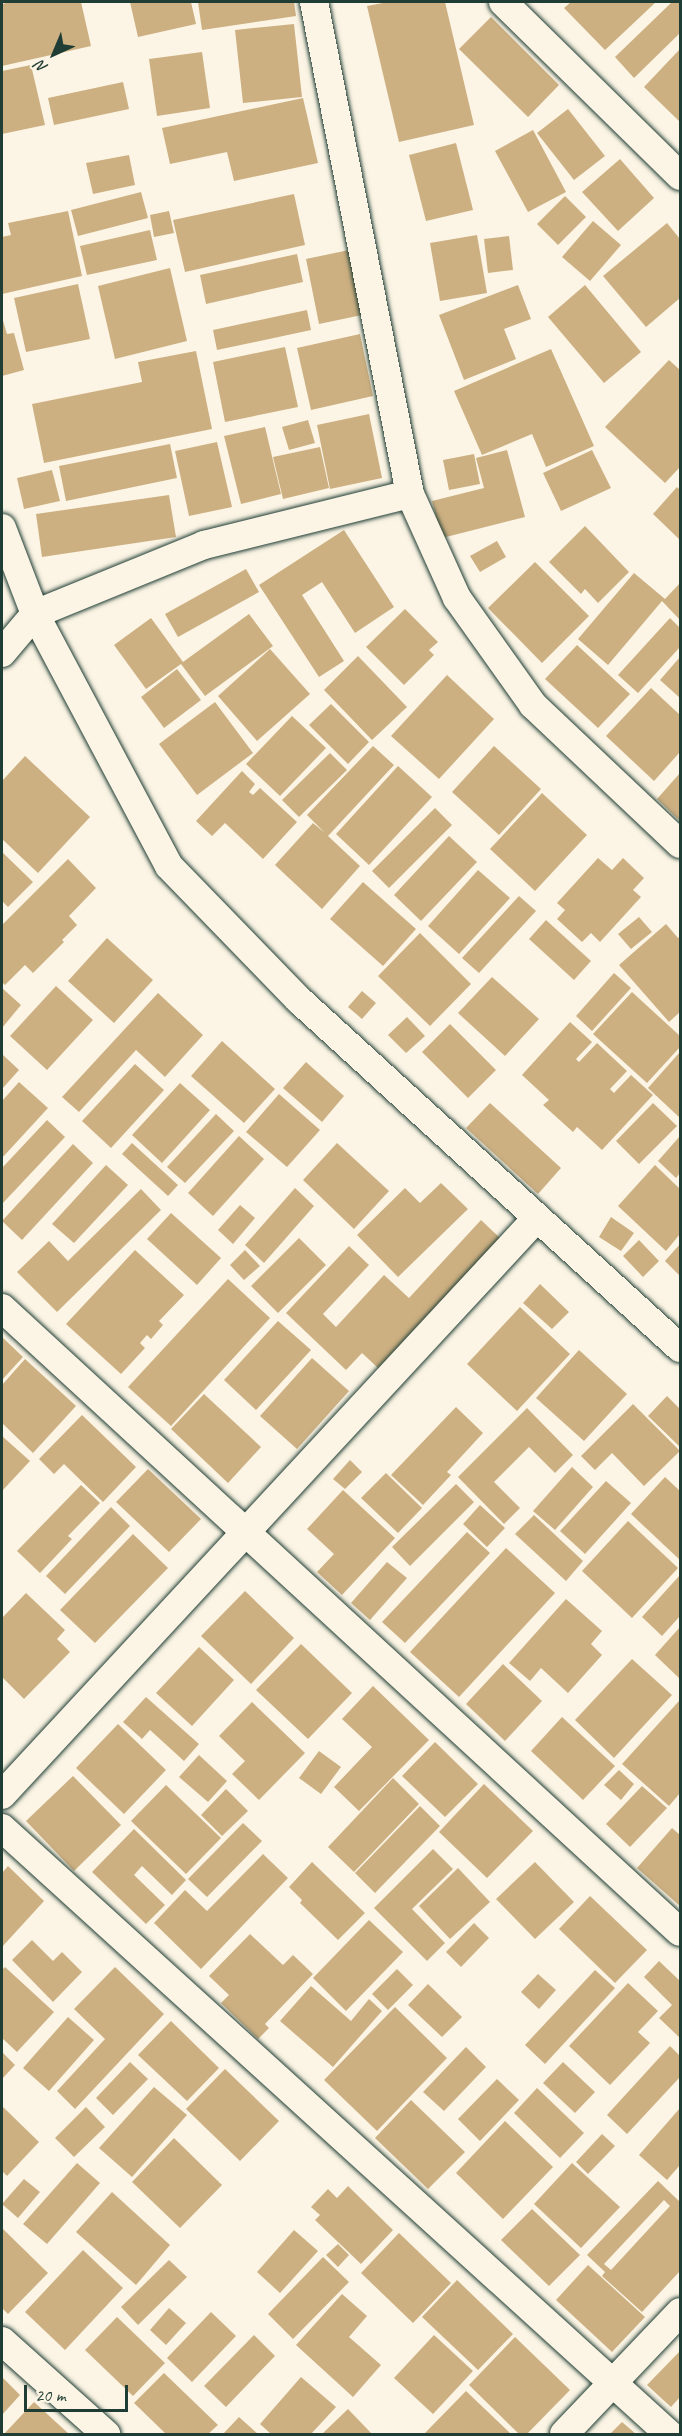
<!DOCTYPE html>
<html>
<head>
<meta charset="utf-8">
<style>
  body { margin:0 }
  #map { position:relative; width:682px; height:2436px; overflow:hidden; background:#fcf5e5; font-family:Caveat,sans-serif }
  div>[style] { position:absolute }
  .building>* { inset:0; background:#cdb082 }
  .roads { filter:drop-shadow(0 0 2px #1f3d34) drop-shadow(0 0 2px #1f3d34) }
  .minor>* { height:28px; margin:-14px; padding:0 14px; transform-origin:14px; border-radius:14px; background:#fcf5e5 }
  span { translate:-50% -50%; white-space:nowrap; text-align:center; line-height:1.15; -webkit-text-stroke:6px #fcf5e5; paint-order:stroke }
  .frame { position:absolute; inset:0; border:3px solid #1f3d34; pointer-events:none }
  .north { position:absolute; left:24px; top:24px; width:60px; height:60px; -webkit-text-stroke:4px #fcf5e5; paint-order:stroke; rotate:224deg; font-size:16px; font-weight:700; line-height:24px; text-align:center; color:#1f3d34 }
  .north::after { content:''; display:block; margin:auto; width:21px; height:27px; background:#1f3d34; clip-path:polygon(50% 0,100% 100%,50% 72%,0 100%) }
  .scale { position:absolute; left:24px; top:2385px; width:104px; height:27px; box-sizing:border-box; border:3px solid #1f3d34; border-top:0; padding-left:8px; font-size:18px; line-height:21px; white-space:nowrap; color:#1f3d34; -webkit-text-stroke:4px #fcf5e5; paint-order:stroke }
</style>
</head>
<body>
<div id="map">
  <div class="building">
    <div style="clip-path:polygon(10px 2px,81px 2px,91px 46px,2px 66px,2px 4px)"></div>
    <div style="clip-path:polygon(130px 2px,191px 2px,196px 24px,138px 37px)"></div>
    <div style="clip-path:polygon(198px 2px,294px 2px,296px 16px,202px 30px)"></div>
    <div style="clip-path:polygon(388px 2px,445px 2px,474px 125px,399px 142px,367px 6px)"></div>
    <div style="clip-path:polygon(571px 2px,656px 2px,605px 50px,564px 8px)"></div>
    <div style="clip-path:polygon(672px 2px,680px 2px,680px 33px,634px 78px,615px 57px)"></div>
    <div style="clip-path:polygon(491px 17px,559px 85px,528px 117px,459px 49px)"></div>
    <div style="clip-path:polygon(294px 24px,302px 97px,243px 103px,235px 30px)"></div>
    <div style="clip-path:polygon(680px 49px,680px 122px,644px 87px)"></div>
    <div style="clip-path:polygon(202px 52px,210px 108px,157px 116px,149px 59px)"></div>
    <div style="clip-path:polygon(31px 65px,45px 125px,2px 134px,2px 71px)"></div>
    <div style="clip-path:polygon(123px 82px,129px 109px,54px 125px,48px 98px)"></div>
    <div style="clip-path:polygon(303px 98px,318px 163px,234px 181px,227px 152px,170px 164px,162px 128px)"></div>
    <div style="clip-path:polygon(568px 109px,605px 156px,574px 180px,537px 133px)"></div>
    <div style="clip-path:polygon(533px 130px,566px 192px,528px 212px,495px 151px)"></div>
    <div style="clip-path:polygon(456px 143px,473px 210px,426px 221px,409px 155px)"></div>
    <div style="clip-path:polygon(129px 155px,135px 185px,93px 194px,86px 163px)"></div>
    <div style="clip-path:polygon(620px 159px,654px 198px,618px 231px,582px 192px)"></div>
    <div style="clip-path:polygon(141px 192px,148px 218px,78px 236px,71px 210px)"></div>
    <div style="clip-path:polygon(294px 194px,305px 245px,185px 272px,173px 220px)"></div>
    <div style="clip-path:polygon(565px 196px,586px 217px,558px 245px,537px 224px)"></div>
    <div style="clip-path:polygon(68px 211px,82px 276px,2px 294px,2px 237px,11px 235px,8px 223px)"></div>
    <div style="clip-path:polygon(169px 211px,174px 233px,154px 237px,150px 215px)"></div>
    <div style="clip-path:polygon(593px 221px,621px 245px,590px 281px,562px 257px)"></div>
    <div style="clip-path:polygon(667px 223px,680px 239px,680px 298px,646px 327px,603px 276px)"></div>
    <div style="clip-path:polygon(150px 230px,157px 260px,87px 275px,80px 246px)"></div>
    <div style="clip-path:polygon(477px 235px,487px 293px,440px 301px,430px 243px)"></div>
    <div style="clip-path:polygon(509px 236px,513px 270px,488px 273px,484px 239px)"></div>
    <div style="clip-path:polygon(349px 250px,362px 315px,319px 324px,306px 259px)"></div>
    <div style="clip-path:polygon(297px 254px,303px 282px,206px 304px,200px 275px)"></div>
    <div style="clip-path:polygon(170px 268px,187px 341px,115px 359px,98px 286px)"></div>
    <div style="clip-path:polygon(78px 284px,90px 339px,26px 352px,14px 298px)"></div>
    <div style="clip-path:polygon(518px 285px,531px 319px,504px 329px,516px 359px,464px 380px,439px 315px)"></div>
    <div style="clip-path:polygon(585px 285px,641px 352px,604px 383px,548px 317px)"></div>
    <div style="clip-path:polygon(307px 310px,311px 330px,217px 350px,213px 330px)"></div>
    <div style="clip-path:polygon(2px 317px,7px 334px,14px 333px,24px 370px,2px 376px)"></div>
    <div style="clip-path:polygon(360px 334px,373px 396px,311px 410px,297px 348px)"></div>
    <div style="clip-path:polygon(285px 347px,298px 407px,225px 422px,213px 362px)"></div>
    <div style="clip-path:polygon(551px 349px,594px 446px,546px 467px,532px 434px,482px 455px,454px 391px)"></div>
    <div style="clip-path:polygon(196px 351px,212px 429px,44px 463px,32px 404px,142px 382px,138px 362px)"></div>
    <div style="clip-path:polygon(669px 360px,680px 370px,680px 467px,665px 483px,605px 427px)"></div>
    <div style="clip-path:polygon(369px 414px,382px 478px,330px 489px,317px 425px)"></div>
    <div style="clip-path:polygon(308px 420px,315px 443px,289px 450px,282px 427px)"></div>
    <div style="clip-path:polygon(265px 427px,281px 494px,241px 504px,224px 436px)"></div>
    <div style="clip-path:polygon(217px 442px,232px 507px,189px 516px,175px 451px)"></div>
    <div style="clip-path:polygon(170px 444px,177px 478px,66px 501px,59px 466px)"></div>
    <div style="clip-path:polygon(320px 447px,329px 488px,283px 499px,273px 457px)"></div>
    <div style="clip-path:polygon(507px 450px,525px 517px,442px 538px,432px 501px,484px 488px,476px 458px)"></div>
    <div style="clip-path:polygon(592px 450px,611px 488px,561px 511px,543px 473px)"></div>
    <div style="clip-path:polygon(474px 454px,480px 484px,449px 490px,443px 460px)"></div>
    <div style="clip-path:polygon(52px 470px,60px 501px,24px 509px,17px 478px)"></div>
    <div style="clip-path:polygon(677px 487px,680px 490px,680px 540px,653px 514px)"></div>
    <div style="clip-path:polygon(169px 495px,176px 537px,42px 557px,36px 514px)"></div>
    <div style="clip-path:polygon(585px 526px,629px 572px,598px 603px,585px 589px,581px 594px,549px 562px)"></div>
    <div style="clip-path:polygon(344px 530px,394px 607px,355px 633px,322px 582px,302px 595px,344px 661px,319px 677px,259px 585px)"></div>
    <div style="clip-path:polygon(497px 541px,506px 557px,480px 572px,470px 556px)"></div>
    <div style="clip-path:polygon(535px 562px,589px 616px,542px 663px,488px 608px)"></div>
    <div style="clip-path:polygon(246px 569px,259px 592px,178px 637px,165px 614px)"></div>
    <div style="clip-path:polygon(634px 573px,665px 599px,680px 583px,680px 620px,662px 601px,608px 665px,578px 639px)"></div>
    <div style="clip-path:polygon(405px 609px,438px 642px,429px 650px,434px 655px,404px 685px,366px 647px)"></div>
    <div style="clip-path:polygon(249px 614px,273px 646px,205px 696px,181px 664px,146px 689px,114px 645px,151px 618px,183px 662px)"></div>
    <div style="clip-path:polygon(670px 618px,680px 628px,680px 647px,638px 693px,618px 675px)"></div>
    <div style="clip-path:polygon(577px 645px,630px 694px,598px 728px,545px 679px)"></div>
    <div style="clip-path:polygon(270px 649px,310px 694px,257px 741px,218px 696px)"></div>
    <div style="clip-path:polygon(358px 656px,407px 707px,372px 740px,324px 690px)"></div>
    <div style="clip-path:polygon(680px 657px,680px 698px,660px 680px)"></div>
    <div style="clip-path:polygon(177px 669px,201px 700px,164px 728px,141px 697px)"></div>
    <div style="clip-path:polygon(447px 675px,494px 719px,439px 779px,391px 736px)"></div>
    <div style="clip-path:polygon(651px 688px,680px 715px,680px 752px,654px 781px,606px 736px)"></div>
    <div style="clip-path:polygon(215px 702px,253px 753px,197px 795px,159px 744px)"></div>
    <div style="clip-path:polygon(331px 704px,369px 742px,348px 764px,309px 725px)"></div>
    <div style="clip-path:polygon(292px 716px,326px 748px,280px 796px,246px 764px)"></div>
    <div style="clip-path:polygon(373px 746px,394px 765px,328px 836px,360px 866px,322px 909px,275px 865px,313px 823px,325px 833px,307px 815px)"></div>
    <div style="clip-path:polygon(494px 746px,541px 789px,499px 835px,452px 792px)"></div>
    <div style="clip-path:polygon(330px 753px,347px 770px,299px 817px,282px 800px)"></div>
    <div style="clip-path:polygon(25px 756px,90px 817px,38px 873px,2px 839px,2px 781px)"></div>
    <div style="clip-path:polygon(398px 766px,432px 797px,369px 865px,336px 834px)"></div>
    <div style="clip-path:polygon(242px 771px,255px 784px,249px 792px,253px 795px,260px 788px,297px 822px,263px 859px,225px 823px,212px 836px,196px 821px)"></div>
    <div style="clip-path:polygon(680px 773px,680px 821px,657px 799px)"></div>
    <div style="clip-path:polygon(542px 793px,587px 835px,535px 891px,490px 849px)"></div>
    <div style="clip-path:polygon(435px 808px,452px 825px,389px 888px,372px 871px)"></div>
    <div style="clip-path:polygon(449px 836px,477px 862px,421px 921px,394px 895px)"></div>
    <div style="clip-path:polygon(2px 852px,33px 882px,8px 907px,2px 901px)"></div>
    <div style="clip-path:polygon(598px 858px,612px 870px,623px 858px,644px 878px,633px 890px,641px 897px,600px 942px,591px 933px,582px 942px,557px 919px,565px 910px,557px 903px)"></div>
    <div style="clip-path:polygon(68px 859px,96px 888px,69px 916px,77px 925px,62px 940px,64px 942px,33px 973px,25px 965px,5px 985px,2px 982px,2px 925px)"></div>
    <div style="clip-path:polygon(478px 870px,510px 898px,459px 954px,428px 926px)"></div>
    <div style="clip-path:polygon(363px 882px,416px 929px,383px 966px,330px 919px)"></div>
    <div style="clip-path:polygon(519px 896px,536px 911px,479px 973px,462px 958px)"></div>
    <div style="clip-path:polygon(639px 917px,652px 932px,631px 949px,618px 934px)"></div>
    <div style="clip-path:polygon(546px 920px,591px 961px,574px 980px,529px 939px)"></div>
    <div style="clip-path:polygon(666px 924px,678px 938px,680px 936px,680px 1012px,669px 1022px,619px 965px)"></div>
    <div style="clip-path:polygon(420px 933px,471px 984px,430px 1026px,378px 976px)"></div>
    <div style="clip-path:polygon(107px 938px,153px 980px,114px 1023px,68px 981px)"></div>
    <div style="clip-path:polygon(614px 973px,631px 988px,592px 1031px,576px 1016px)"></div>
    <div style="clip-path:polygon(492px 977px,539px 1019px,505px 1056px,458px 1013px)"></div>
    <div style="clip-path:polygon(56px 986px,93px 1020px,47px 1070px,10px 1036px)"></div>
    <div style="clip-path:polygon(2px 988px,21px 1005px,2px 1028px)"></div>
    <div style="clip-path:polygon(362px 991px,376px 1003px,362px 1019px,348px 1007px)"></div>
    <div style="clip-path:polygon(632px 992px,680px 1036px,680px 1047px,647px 1083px,593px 1034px)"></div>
    <div style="clip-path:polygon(158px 993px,203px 1035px,165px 1077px,136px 1050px,79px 1112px,62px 1097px)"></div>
    <div style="clip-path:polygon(407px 1017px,425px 1036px,406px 1053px,388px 1035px)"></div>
    <div style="clip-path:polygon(570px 1022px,592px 1042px,576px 1059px,579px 1062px,597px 1043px,627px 1071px,610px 1089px,614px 1093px,631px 1075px,653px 1095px,602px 1150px,577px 1127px,573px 1132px,543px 1105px,549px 1100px,522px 1075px)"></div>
    <div style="clip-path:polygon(450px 1024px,496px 1070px,468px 1098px,422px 1052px)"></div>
    <div style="clip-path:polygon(222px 1041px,275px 1089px,244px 1123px,191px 1076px)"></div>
    <div style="clip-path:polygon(680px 1052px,680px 1118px,648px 1088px)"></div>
    <div style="clip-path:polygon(2px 1054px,19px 1070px,2px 1089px)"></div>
    <div style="clip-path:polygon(306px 1062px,344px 1096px,322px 1122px,283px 1088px)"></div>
    <div style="clip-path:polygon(135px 1064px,164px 1090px,111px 1148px,82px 1121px)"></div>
    <div style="clip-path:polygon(19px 1082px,48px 1108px,2px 1158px,2px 1101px)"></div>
    <div style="clip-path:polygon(180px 1083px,210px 1110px,162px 1163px,132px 1135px)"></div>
    <div style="clip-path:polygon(279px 1094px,320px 1130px,287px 1167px,246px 1132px)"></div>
    <div style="clip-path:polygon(490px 1103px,561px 1168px,538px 1194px,466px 1128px)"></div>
    <div style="clip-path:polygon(653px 1103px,677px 1126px,639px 1164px,616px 1141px)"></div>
    <div style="clip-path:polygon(216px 1114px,234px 1131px,185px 1183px,167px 1167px)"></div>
    <div style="clip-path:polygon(47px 1120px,65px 1137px,2px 1204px,2px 1168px)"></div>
    <div style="clip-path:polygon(239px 1136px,264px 1159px,213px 1216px,188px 1193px)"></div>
    <div style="clip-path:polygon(680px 1136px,680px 1173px,676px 1178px,658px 1161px)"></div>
    <div style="clip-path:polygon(132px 1143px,178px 1185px,168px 1196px,122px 1154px)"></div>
    <div style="clip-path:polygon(337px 1143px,389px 1191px,354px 1229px,303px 1180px)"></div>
    <div style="clip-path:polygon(73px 1144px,93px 1163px,22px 1240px,2px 1221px)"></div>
    <div style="clip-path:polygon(106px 1165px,128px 1185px,74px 1243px,52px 1224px)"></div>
    <div style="clip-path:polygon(655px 1165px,680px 1189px,680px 1234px,666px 1251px,618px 1206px)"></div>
    <div style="clip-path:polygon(441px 1183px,468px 1209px,398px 1277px,357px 1235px,405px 1188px,420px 1203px)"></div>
    <div style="clip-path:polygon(295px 1188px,314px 1206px,264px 1263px,245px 1245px)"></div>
    <div style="clip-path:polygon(141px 1189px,161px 1210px,57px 1312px,17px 1272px,49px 1241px,68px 1261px)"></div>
    <div style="clip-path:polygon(240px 1205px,255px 1218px,233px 1244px,218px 1230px)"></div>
    <div style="clip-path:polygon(171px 1213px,221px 1258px,197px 1285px,147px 1239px)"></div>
    <div style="clip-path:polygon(611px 1217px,634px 1233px,621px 1251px,599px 1237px)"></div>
    <div style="clip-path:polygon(481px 1220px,500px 1238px,378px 1368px,362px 1353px,346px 1370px,286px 1313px,349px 1246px,369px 1265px,323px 1314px,336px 1327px,384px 1275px,409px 1298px)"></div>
    <div style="clip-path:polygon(299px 1238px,326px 1265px,278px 1313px,251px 1286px)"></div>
    <div style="clip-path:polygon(639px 1240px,659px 1261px,643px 1277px,623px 1256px)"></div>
    <div style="clip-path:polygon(680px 1244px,680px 1276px,665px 1261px)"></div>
    <div style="clip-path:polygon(135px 1250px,184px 1295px,159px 1321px,163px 1325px,151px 1339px,147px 1335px,140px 1343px,145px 1348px,121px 1374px,66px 1324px)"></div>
    <div style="clip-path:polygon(245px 1250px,260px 1266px,244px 1280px,230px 1265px)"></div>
    <div style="clip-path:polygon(228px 1279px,270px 1318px,171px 1426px,128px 1387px)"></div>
    <div style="clip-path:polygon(540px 1284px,569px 1312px,552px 1329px,523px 1303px)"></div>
    <div style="clip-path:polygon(520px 1307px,570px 1354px,517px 1411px,467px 1364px)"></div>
    <div style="clip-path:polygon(278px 1321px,311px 1350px,256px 1410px,224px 1380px)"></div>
    <div style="clip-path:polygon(2px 1337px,23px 1357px,2px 1380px)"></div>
    <div style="clip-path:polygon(579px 1350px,627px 1394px,584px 1441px,536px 1398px)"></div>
    <div style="clip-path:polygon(312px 1358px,349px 1391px,297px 1449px,260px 1416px)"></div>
    <div style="clip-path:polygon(25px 1359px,76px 1406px,33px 1453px,2px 1423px,2px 1385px)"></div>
    <div style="clip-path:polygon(204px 1394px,261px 1447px,228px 1483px,171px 1429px)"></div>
    <div style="clip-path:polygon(667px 1396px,680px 1409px,679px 1446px,648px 1416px)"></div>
    <div style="clip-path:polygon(633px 1404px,680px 1451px,644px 1486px,612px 1453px,595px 1470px,581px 1456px)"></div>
    <div style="clip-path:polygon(456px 1407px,483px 1433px,447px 1472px,451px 1475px,423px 1505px,391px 1475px)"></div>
    <div style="clip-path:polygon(527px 1408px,573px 1455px,555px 1473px,529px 1447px,494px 1482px,520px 1508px,504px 1524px,458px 1477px)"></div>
    <div style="clip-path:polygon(82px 1415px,136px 1467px,103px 1502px,64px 1464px,54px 1474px,39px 1459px)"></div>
    <div style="clip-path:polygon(2px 1436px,30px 1461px,2px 1491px)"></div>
    <div style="clip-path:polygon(350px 1460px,362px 1472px,345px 1489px,333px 1479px)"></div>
    <div style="clip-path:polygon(572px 1467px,593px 1487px,555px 1530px,533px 1511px)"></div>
    <div style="clip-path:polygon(148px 1469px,201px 1519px,169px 1552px,116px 1502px)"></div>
    <div style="clip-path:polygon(386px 1473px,422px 1508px,398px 1533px,361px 1498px)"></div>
    <div style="clip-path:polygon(665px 1477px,680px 1491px,680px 1560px,631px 1514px)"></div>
    <div style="clip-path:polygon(606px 1481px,631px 1503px,585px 1554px,560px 1531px)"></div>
    <div style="clip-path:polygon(456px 1484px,474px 1502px,410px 1566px,392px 1547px)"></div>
    <div style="clip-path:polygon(81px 1485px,100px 1503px,68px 1536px,72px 1539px,40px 1573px,17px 1551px)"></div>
    <div style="clip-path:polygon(343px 1490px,395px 1538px,342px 1595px,317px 1572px,334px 1554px,307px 1529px)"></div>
    <div style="clip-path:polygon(480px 1505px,505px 1528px,487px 1547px,463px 1524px)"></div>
    <div style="clip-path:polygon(111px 1507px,130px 1526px,65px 1594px,46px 1576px)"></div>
    <div style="clip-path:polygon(534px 1515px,583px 1561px,566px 1581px,515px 1534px)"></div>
    <div style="clip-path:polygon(628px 1521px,678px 1568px,632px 1618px,582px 1571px)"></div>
    <div style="clip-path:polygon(467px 1532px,490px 1553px,405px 1643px,382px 1622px)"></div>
    <div style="clip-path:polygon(133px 1534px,168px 1568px,95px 1643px,60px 1610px)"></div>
    <div style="clip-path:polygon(506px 1548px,555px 1593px,459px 1697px,410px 1652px)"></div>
    <div style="clip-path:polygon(387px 1562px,407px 1578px,370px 1620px,351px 1603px)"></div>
    <div style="clip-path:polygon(680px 1575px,680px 1616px,662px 1636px,642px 1617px)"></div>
    <div style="clip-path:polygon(245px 1591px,294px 1638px,251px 1684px,201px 1636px)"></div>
    <div style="clip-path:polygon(26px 1593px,65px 1630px,57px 1639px,70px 1652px,24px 1699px,2px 1677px,2px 1618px)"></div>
    <div style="clip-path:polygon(566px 1599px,602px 1631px,591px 1644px,602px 1655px,568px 1693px,541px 1668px,530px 1681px,509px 1663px)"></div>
    <div style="clip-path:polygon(680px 1627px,680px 1679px,655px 1655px)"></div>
    <div style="clip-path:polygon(301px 1644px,352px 1693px,308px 1739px,256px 1690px)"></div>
    <div style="clip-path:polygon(199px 1647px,234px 1680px,192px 1726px,156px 1693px)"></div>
    <div style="clip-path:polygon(632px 1659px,672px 1695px,614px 1758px,575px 1720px)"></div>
    <div style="clip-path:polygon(503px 1664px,542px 1701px,505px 1741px,466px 1704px)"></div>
    <div style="clip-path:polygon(373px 1686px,429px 1740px,359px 1811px,334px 1787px,372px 1747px,342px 1719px)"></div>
    <div style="clip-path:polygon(146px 1697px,199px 1744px,184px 1761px,150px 1730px,142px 1739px,123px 1722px)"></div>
    <div style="clip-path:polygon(679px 1701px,680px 1793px,669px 1806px,622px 1764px)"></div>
    <div style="clip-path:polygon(252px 1702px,305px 1753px,259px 1800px,232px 1774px,245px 1761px,219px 1736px)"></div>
    <div style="clip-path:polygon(562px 1717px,615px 1766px,583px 1800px,531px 1751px)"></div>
    <div style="clip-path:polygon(118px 1724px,166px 1770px,124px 1814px,76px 1768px)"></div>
    <div style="clip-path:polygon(435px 1742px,478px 1784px,445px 1817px,402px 1776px)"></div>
    <div style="clip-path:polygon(319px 1751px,341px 1767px,321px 1794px,299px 1778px)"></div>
    <div style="clip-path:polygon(199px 1755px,227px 1781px,208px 1802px,179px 1777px)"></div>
    <div style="clip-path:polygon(619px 1770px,634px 1784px,621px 1800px,604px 1785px)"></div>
    <div style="clip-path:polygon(73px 1776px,121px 1825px,74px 1871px,26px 1821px)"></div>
    <div style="clip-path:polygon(393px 1778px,419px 1804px,354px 1872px,328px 1847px)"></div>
    <div style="clip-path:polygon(484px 1784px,533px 1831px,487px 1878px,439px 1832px)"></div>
    <div style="clip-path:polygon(166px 1785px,221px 1838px,186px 1874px,131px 1821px)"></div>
    <div style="clip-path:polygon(642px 1786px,667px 1808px,630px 1847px,606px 1824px)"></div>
    <div style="clip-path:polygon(226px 1789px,248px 1811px,222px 1836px,201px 1815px)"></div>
    <div style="clip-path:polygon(420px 1806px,440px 1826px,375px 1893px,355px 1873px)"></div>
    <div style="clip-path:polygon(243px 1823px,262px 1841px,207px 1897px,188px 1879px)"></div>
    <div style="clip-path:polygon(672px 1828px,680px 1835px,680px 1906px,637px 1868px)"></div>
    <div style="clip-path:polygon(134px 1829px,186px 1880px,172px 1895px,142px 1866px,134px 1875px,165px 1905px,146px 1924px,92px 1872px)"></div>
    <div style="clip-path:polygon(433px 1849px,453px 1869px,412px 1909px,445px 1943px,427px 1961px,374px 1908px)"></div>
    <div style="clip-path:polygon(263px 1854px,288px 1878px,201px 1969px,154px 1923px,185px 1890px,207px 1911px)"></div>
    <div style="clip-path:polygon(312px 1862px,365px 1913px,338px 1940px,300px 1903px,302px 1900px,289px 1887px)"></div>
    <div style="clip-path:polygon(535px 1862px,574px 1902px,535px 1939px,496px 1899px)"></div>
    <div style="clip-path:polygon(8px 1866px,44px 1901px,2px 1947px,2px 1873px)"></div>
    <div style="clip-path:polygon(458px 1868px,490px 1902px,450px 1939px,419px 1906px)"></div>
    <div style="clip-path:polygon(590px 1896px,647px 1950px,615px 1983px,559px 1929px)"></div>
    <div style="clip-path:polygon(369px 1920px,403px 1952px,346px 2011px,313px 1978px)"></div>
    <div style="clip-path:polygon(474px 1923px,489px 1938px,461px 1967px,446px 1952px)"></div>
    <div style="clip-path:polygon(250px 1934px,283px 1965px,293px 1955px,313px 1974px,265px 2024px,269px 2028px,258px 2039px,221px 2003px,229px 1995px,209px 1976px)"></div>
    <div style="clip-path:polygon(32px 1940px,53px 1961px,62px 1952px,82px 1972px,53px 2002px,12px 1960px)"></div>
    <div style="clip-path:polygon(659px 1961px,680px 1981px,680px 2038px,659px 2018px,672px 2005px,644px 1977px)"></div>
    <div style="clip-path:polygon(5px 1967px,54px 2012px,17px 2052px,2px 2038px,2px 1970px)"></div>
    <div style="clip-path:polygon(115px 1967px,164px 2014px,75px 2109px,57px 2091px,105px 2039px,74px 2009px)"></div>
    <div style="clip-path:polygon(397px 1969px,413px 1985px,388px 2010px,372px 1994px)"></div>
    <div style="clip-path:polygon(595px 1970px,615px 1988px,545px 2064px,525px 2045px)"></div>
    <div style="clip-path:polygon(538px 1974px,556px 1990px,539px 2009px,521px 1992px)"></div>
    <div style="clip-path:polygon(628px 1983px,658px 2011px,638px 2032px,650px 2043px,610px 2085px,569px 2046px)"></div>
    <div style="clip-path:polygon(428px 1984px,462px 2017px,442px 2037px,408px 2005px)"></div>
    <div style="clip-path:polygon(311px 1986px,351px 2021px,369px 1999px,382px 2011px,333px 2067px,280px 2021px)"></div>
    <div style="clip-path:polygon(395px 2007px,447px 2058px,377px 2131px,324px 2080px)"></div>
    <div style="clip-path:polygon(68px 2017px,94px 2040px,49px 2091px,23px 2068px)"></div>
    <div style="clip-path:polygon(171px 2021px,219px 2068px,187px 2101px,138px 2055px)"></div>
    <div style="clip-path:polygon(670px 2046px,680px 2056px,680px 2077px,627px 2134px,607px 2115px)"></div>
    <div style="clip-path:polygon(466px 2047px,486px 2067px,444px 2111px,423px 2092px)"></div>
    <div style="clip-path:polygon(2px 2052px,15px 2065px,2px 2079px)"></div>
    <div style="clip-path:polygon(130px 2062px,148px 2079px,113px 2115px,96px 2098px)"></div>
    <div style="clip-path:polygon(563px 2062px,595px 2092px,575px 2113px,543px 2083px)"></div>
    <div style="clip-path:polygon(225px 2069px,279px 2121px,240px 2161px,186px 2109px)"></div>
    <div style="clip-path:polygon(497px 2079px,519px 2100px,480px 2141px,458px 2119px)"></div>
    <div style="clip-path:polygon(154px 2087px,187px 2115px,132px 2177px,99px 2148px)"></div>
    <div style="clip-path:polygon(537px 2088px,584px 2133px,560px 2158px,514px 2113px)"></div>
    <div style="clip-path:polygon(411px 2100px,465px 2152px,428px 2189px,375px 2138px)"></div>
    <div style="clip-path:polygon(2px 2106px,39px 2142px,7px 2176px,2px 2171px)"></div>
    <div style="clip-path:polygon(86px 2107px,105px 2127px,74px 2157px,55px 2138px)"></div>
    <div style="clip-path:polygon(680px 2108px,680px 2165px,667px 2180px,639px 2155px)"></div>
    <div style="clip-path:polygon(505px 2121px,553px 2167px,503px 2219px,456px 2173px)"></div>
    <div style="clip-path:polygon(602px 2134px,615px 2146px,588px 2174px,576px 2162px)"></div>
    <div style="clip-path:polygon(174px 2138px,222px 2185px,180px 2228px,132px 2182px)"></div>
    <div style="clip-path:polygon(77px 2163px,100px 2183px,47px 2244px,23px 2224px)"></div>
    <div style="clip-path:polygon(572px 2163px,620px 2207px,581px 2248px,534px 2204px)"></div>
    <div style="clip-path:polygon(24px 2179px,40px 2192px,18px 2218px,2px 2204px)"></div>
    <div style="clip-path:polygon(evenodd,658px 2181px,680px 2202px,680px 2271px,642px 2312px,602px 2276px,605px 2272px,587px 2255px,658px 2181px,664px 2200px,670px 2206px,611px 2270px,604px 2264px,664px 2200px)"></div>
    <div style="clip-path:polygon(348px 2186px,393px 2230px,361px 2264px,315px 2220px,320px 2215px,311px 2207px,328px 2189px,337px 2198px)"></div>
    <div style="clip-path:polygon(112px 2192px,170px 2245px,136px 2285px,76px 2232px)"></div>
    <div style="clip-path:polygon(532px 2209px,580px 2255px,549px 2286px,501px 2240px)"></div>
    <div style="clip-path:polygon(2px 2228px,48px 2273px,8px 2314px,2px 2308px)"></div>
    <div style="clip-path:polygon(294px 2230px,318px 2251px,280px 2293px,257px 2272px)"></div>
    <div style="clip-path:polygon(399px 2233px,451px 2283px,413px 2323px,361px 2273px)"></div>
    <div style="clip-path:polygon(338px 2244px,349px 2255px,338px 2267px,326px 2255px)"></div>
    <div style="clip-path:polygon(83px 2250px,123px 2288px,65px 2350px,25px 2312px)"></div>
    <div style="clip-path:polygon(323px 2257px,349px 2282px,293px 2339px,268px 2314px)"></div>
    <div style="clip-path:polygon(169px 2260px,187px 2277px,138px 2325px,121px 2307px)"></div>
    <div style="clip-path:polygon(588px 2265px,645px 2317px,612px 2352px,556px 2300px)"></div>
    <div style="clip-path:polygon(457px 2280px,513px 2334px,478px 2370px,422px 2317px)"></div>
    <div style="clip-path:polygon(342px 2294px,367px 2316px,349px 2337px,381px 2365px,353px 2397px,296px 2345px)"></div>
    <div style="clip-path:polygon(169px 2308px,186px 2323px,166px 2345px,150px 2330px)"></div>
    <div style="clip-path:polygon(211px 2312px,236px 2336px,192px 2382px,167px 2358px)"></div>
    <div style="clip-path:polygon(117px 2317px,165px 2363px,133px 2396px,85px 2350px)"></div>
    <div style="clip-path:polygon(254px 2335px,275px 2356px,226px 2407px,204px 2386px)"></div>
    <div style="clip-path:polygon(434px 2335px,473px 2371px,433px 2414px,394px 2378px)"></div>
    <div style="clip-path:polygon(515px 2337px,570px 2390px,527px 2434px,519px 2434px,469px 2385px)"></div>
    <div style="clip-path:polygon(680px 2351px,680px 2397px,671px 2407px,647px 2385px)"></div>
    <div style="clip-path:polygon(164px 2373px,218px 2425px,208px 2434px,166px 2434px,134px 2403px)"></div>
    <div style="clip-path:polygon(2px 2377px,20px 2395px,2px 2415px)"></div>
    <div style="clip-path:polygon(301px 2377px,336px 2407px,311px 2434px,271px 2434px,260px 2424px)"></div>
    <div style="clip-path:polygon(466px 2391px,511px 2434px,424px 2434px)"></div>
    <div style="clip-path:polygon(34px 2402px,69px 2434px,4px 2434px)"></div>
    <div style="clip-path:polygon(348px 2409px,372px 2434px,322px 2434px)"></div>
    <div style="clip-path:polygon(239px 2417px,258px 2434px,223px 2434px)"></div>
    <div style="clip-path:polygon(622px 2422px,636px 2434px,610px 2434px)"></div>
  </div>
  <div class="roads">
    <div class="minor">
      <div style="left:314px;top:2px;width:501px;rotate:78.96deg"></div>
      <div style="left:410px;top:494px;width:114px;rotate:65.7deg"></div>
      <div style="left:457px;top:598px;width:131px;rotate:54.6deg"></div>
      <div style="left:533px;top:705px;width:202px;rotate:43.4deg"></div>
      <div style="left:503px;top:2px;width:248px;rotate:44.5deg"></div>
      <div style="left:2px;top:528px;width:92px;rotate:69deg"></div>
      <div style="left:35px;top:614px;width:285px;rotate:62deg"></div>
      <div style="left:169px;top:866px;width:187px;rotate:45.9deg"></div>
      <div style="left:299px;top:1000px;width:516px;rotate:42.41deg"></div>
      <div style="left:2px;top:653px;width:51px;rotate:-49.8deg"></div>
      <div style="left:35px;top:614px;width:183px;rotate:-22.2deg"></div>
      <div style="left:204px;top:545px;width:212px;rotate:-13.9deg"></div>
      <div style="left:2px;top:1308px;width:921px;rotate:42.63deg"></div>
      <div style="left:2px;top:1795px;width:785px;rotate:-47.17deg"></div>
      <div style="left:2px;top:1828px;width:901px;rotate:42.26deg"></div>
      <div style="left:2px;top:2341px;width:140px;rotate:41.8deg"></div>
      <div style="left:564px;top:2434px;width:168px;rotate:-46.4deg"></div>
    </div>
  </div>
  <div class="frame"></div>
  <div class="north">N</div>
  <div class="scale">20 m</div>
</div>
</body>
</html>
